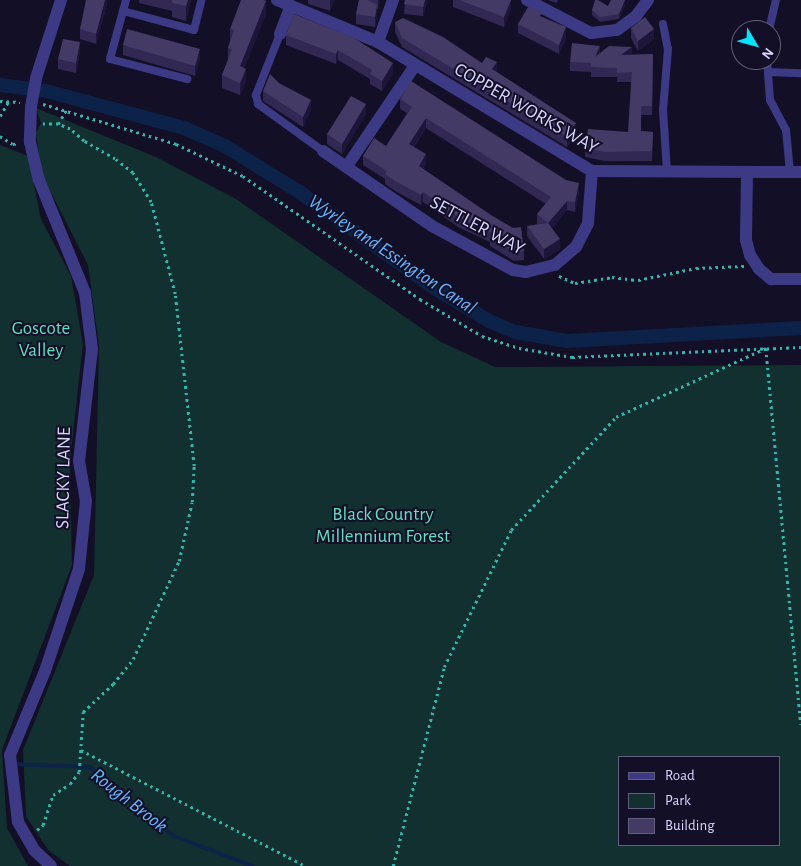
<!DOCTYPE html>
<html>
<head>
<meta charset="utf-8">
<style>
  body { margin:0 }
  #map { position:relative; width:801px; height:866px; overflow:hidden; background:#130f26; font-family:"Alegreya Sans",sans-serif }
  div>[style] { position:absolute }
  .green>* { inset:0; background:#12302f }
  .stream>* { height:4px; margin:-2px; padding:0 2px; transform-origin:2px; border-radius:2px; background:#0c2248 }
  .canal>* { height:14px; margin:-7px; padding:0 7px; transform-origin:7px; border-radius:7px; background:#0c2248 }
  .path>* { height:2.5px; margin-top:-1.25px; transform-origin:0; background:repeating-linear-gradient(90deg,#2fb8b0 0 2.5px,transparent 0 6.5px) }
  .service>* { height:8px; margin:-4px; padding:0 4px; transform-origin:4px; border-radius:4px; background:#3d3a85 }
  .minor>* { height:12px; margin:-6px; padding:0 6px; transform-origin:6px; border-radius:6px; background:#3d3a85 }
  .tertiary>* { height:12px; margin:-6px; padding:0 6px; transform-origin:6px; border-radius:6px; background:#3d3a85 }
  .tertiary-bridge>* { height:12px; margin:-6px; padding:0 6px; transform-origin:6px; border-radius:6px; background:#3d3a85 }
  .wall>* { inset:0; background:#312854 }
  .shaded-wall>* { inset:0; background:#1d163a }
  .building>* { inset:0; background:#433a66 }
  span { translate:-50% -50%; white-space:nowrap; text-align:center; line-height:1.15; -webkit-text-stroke:4px #130f26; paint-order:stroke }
  .street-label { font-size:19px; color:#d9d4ff }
  .park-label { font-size:19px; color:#5fe0c0 }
  .water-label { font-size:20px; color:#62b6ff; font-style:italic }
  .legend { position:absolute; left:618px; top:756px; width:162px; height:90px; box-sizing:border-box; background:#130f26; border:1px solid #625e7d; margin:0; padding:6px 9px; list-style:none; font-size:15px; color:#d9d4ff }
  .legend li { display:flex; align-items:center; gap:10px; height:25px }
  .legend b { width:25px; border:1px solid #625e7d }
  .north { position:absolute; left:731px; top:20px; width:50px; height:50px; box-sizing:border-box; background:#130f26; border:1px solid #625e7d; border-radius:50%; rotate:127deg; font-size:14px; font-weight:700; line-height:20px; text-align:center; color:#d9d4ff }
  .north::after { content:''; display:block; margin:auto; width:18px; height:22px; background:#00e5ff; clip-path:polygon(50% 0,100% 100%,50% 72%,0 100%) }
</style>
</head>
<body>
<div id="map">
  <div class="green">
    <div style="clip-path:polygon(evenodd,36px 108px,156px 157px,236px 199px,441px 342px,495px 367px,801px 365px,801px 866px,70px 866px,48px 850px,26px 816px,23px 750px,94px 575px,99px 346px,88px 265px,42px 175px,36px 133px,41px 123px,36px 108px,620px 757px,780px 757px,780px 845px,620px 845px,620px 757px)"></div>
    <div style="clip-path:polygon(0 145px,28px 156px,41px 219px,71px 276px,83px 344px,70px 461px,72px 565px,2px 750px,7px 828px,28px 866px,0 866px)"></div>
  </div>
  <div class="stream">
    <div style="left:14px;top:764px;width:76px;rotate:2.3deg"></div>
    <div style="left:90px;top:767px;width:109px;rotate:39.4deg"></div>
    <div style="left:174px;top:836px;width:84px;rotate:21deg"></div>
  </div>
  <div class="canal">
    <div style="left:0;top:85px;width:46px;rotate:7.4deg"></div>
    <div style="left:46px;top:91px;width:143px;rotate:15deg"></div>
    <div style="left:184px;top:128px;width:45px;rotate:23.7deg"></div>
    <div style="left:225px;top:146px;width:86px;rotate:31.7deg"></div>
    <div style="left:298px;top:191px;width:166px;rotate:35.4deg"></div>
    <div style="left:433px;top:287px;width:66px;rotate:31.3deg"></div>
    <div style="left:489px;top:321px;width:28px;rotate:23deg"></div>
    <div style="left:515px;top:332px;width:53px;rotate:9.8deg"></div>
    <div style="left:567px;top:341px;width:234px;rotate:-3.2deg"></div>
  </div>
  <div class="path">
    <div style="left:0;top:101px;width:20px;rotate:3deg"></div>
    <div style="left:43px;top:104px;width:139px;rotate:16.7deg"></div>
    <div style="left:176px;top:144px;width:74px;rotate:25.5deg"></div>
    <div style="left:243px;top:176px;width:216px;rotate:34.8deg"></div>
    <div style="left:420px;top:299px;width:72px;rotate:30.8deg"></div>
    <div style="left:482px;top:336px;width:39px;rotate:18deg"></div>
    <div style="left:519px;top:348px;width:54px;rotate:9.6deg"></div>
    <div style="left:572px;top:357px;width:229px;rotate:-2.5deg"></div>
    <div style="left:0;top:116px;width:16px;rotate:-60deg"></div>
    <div style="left:58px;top:124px;width:16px;rotate:-60deg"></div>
    <div style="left:0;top:136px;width:15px;rotate:32deg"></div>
    <div style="left:13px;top:144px;width:6px;rotate:-9deg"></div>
    <div style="left:559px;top:276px;width:17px;rotate:24deg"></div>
    <div style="left:575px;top:283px;width:37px;rotate:-9deg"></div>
    <div style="left:612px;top:277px;width:26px;rotate:7deg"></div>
    <div style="left:638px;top:280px;width:59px;rotate:-11.7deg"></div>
    <div style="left:696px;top:268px;width:48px;rotate:-2.4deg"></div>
    <div style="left:81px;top:750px;width:253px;rotate:27.3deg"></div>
    <div style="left:37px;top:830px;width:8px;rotate:-40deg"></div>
    <div style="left:43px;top:825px;width:32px;rotate:-72deg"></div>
    <div style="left:53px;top:795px;width:20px;rotate:-33deg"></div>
    <div style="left:70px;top:784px;width:15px;rotate:-53deg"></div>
    <div style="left:79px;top:772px;width:60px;rotate:-86.2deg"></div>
    <div style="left:83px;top:712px;width:41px;rotate:-43deg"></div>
    <div style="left:113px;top:684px;width:32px;rotate:-51deg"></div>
    <div style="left:133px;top:659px;width:108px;rotate:-64.9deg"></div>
    <div style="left:179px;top:561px;width:60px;rotate:-77.6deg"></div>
    <div style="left:192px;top:502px;width:36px;rotate:-87deg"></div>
    <div style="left:194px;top:466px;width:173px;rotate:-96.3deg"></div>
    <div style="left:175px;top:294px;width:95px;rotate:-104.6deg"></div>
    <div style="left:151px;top:202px;width:34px;rotate:-122deg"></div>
    <div style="left:133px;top:173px;width:23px;rotate:-142deg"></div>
    <div style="left:115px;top:159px;width:36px;rotate:-150deg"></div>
    <div style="left:84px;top:141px;width:18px;rotate:-139deg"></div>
    <div style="left:70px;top:129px;width:13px;rotate:-157deg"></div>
    <div style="left:58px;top:124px;width:17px;rotate:180deg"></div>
    <div style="left:393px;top:866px;width:205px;rotate:-75.6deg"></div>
    <div style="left:444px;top:667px;width:153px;rotate:-63.9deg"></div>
    <div style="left:511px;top:530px;width:154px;rotate:-47.1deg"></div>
    <div style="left:616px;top:417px;width:165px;rotate:-24.7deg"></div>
    <div style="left:766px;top:348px;width:378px;rotate:84.7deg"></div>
  </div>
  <div class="service">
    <div style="left:126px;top:0;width:61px;rotate:105.2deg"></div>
    <div style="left:110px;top:59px;width:80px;rotate:14.6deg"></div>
    <div style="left:123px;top:11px;width:73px;rotate:15deg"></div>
    <div style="left:194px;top:30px;width:30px;rotate:-76deg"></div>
    <div style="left:663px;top:24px;width:25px;rotate:79deg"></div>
    <div style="left:668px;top:49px;width:61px;rotate:94.7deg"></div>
    <div style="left:663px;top:110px;width:62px;rotate:86.3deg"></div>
    <div style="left:769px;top:30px;width:31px;rotate:-77deg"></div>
    <div style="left:280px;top:34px;width:66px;rotate:111.5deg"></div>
    <div style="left:256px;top:95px;width:9px;rotate:77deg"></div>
    <div style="left:258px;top:104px;width:80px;rotate:35.9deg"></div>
    <div style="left:767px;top:60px;width:40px;rotate:85.7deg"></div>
    <div style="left:770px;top:100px;width:34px;rotate:62deg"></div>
    <div style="left:786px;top:130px;width:42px;rotate:84.6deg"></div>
    <div style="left:768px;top:72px;width:33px;rotate:2deg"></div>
  </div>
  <div class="minor">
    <div style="left:277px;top:0;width:109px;rotate:22.6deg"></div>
    <div style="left:393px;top:0;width:45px;rotate:109.7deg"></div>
    <div style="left:378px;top:42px;width:250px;rotate:31.1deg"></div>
    <div style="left:592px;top:171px;width:209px;rotate:0.3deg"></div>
    <div style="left:527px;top:0;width:72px;rotate:27.3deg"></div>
    <div style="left:591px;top:33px;width:26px;rotate:-7deg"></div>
    <div style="left:617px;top:30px;width:24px;rotate:-36deg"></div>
    <div style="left:636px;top:16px;width:20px;rotate:-53deg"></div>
    <div style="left:280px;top:34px;width:30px;rotate:-69deg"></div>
    <div style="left:323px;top:151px;width:132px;rotate:34.5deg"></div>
    <div style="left:432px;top:226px;width:92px;rotate:28.5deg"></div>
    <div style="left:513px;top:270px;width:13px;rotate:9deg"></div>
    <div style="left:526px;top:272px;width:30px;rotate:-14deg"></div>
    <div style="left:555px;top:265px;width:28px;rotate:-41deg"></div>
    <div style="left:576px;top:247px;width:27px;rotate:-63deg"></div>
    <div style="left:588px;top:223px;width:52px;rotate:-85.6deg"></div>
    <div style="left:347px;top:166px;width:120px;rotate:-55.9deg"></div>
    <div style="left:747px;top:173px;width:67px;rotate:90.9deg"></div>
    <div style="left:746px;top:240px;width:16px;rotate:75deg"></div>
    <div style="left:750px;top:255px;width:17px;rotate:57deg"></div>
    <div style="left:759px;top:269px;width:16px;rotate:40deg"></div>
    <div style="left:771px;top:279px;width:30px"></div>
  </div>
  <div class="tertiary">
    <div style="left:36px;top:78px;width:82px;rotate:-72.2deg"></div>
    <div style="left:31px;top:107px;width:35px;rotate:92deg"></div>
    <div style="left:30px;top:142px;width:39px;rotate:77deg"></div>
    <div style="left:39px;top:180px;width:122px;rotate:67.8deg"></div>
    <div style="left:85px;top:293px;width:56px;rotate:82.9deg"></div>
    <div style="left:92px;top:349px;width:113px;rotate:96.6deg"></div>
    <div style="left:79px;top:461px;width:41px;rotate:80.1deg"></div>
    <div style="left:86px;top:501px;width:68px;rotate:95.9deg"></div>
    <div style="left:79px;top:569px;width:108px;rotate:108.4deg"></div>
    <div style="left:45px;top:671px;width:91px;rotate:112.6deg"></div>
    <div style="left:10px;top:755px;width:67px;rotate:83.2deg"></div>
    <div style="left:18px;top:822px;width:32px;rotate:60deg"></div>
    <div style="left:34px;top:850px;width:23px;rotate:43deg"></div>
  </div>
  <div class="tertiary-bridge">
    <div style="left:31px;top:107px;width:29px;rotate:-80deg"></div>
  </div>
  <div class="wall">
    <div style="clip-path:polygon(107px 0,107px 4px,96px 44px,80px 39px,80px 29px)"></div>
    <div style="clip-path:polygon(139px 0,191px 0,186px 21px,172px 17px,172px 11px,139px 3px)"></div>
    <div style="clip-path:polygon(308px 0,334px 0,330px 11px,308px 4px)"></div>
    <div style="clip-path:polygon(359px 0,380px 0,378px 10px,377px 9px,377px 15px,375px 27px,356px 24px,356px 14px)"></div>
    <div style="clip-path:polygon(405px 0,427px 0,423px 16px,404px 14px)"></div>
    <div style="clip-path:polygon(453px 0,511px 0,511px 9px,504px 27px,453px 7px)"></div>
    <div style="clip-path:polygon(548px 0,558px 0,557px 3px)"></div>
    <div style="clip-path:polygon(625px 5px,619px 19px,600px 22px,592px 15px,592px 10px,608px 6px)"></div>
    <div style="clip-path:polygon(266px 14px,244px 68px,246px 81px,240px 95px,222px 88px,222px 75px,228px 60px,228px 48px,230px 41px,230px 29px)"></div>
    <div style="clip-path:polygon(294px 14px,393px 73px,382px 91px,370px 84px,370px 79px,338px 60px,336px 64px,286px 45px,286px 35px)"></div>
    <div style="clip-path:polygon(542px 17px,566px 37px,559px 54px,518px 33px,518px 24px)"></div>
    <div style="clip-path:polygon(395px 22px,497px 72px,576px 133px,567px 147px,402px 47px,395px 32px)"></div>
    <div style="clip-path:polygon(631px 28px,654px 39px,638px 51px,631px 38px)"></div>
    <div style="clip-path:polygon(123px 45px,200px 58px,195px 76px,123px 55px)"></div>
    <div style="clip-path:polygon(80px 52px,76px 73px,58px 69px,58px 59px)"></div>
    <div style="clip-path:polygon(600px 53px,632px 55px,653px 54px,652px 115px,641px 115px,641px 131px,653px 132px,652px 161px,605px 161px,585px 157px,585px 148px,628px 132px,631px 82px,617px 82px,617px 77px,591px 77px,591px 72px,570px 71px,570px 62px)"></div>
    <div style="clip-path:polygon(263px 91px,311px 110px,303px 127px,263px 101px)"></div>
    <div style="clip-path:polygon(400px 99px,579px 192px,575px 212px,567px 210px,552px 228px,560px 249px,544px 259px,527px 236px,527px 226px,538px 224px,537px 224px,537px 214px,546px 204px,426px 128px,414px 147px,426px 163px,423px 169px,524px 251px,524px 260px,514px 261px,490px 246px,490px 242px,458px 227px,423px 202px,421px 205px,395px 191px,385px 184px,385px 179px,363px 165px,363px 156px,386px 146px,407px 113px,400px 109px)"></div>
    <div style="clip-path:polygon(366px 114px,342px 154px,327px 144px,327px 134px)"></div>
  </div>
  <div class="shaded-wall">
    <div style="clip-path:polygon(105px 0,107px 0,107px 4px,96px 44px,96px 34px)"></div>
    <div style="clip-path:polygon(188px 0,191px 0,186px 21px,186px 6px)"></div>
    <div style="clip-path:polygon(331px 0,334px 0,330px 11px,330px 1px)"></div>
    <div style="clip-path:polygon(378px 0,380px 0,378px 10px)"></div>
    <div style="clip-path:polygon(425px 0,427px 0,423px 16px,423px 7px)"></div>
    <div style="clip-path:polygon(511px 0,511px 9px,504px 27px,504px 17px)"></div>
    <div style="clip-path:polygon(625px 0,625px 5px,619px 19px,619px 14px)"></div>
    <div style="clip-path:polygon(266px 1px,266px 14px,240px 79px,240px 66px)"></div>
    <div style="clip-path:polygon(377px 5px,377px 15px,375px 27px,375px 17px)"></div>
    <div style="clip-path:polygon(566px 27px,566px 37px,559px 54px,559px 45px)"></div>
    <div style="clip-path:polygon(654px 29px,654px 39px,638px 51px,638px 41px)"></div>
    <div style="clip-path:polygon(80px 42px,80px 52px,76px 73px,76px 63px)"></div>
    <div style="clip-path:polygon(600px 46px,600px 55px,595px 57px)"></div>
    <div style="clip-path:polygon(632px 47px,632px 56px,621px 55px)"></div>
    <div style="clip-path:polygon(200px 49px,200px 58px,195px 76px,195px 66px)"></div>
    <div style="clip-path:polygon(338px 50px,338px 60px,336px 64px,336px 54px)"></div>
    <div style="clip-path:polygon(497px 62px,497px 72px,492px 79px,492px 69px)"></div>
    <div style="clip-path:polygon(393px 63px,393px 73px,382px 91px,382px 81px)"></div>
    <div style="clip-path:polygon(246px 69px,246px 81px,240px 95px,240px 83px)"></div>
    <div style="clip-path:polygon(311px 100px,311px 110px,303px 127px,303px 117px)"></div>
    <div style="clip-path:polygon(366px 104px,366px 114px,342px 154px,342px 144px)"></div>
    <div style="clip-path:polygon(426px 118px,426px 128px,409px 153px,409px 144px)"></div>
    <div style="clip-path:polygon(576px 123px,576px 133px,567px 147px,567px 137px)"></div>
    <div style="clip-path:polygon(426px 154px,426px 163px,419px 176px,419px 166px)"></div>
    <div style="clip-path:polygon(579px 183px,579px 192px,575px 212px,575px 202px)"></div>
    <div style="clip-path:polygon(423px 192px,423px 202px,421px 205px,421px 195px)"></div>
    <div style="clip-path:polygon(567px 201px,567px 210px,548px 233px,548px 223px)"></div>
    <div style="clip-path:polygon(560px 239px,560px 249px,544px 259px,544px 249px)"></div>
  </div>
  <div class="building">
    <div style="clip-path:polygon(86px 0,105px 0,96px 34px,80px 29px)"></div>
    <div style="clip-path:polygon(172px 0,188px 0,186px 6px,172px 3px)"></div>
    <div style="clip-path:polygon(241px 0,264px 0,266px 1px,240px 66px,246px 69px,240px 83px,222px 75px,232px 49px,228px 48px,234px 30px,230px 29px)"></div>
    <div style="clip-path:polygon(359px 0,367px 0,377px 5px,375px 17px,356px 14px)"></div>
    <div style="clip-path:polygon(405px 0,425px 0,423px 7px,404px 4px)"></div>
    <div style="clip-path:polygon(459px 0,511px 0,504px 17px)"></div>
    <div style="clip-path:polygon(595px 0,598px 0,608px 6px,611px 0,625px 0,619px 14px,600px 17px,592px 10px)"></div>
    <div style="clip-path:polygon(528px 7px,542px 12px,540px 16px,566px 27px,559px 45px,518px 24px)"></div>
    <div style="clip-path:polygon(294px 14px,354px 38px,393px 63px,382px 81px,370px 74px,372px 70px,338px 50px,336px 54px,286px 35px)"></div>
    <div style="clip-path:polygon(645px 17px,654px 29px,638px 41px,631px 28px)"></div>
    <div style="clip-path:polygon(403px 18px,443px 37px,482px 63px,486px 57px,497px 62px,492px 69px,576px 123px,567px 137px,402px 38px,395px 22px)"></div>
    <div style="clip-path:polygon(127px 29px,200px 49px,195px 66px,123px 45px)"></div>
    <div style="clip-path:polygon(63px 39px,80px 42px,76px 63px,58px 59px)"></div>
    <div style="clip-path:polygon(572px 43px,600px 46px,595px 57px,609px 46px,632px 47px,621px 55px,653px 54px,652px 106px,641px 106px,641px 131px,653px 132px,652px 151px,605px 152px,585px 148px,588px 129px,628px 132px,632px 72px,617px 73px,617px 68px,591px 67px,591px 63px,570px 62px)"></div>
    <div style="clip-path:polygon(270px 74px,279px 83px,311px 100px,303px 117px,263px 91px)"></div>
    <div style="clip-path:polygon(411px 81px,566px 180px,579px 183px,575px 202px,567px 201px,548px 223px,537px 214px,551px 197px,426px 118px,409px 144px,426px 154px,419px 166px,491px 215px,513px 228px,521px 227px,524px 251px,514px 252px,490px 237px,492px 233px,458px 217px,423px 192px,421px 195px,395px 181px,385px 174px,387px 171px,363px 156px,374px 138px,386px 146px,412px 107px,400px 99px)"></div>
    <div style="clip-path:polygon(351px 96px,366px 104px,342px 144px,327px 134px)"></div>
    <div style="clip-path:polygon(548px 223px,560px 239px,544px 249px,527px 226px)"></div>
  </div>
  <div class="street-label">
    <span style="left:526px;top:109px;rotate:30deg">COPPER WORKS WAY</span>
    <span style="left:477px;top:226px;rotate:28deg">SETTLER WAY</span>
    <span style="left:64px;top:478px;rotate:-89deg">SLACKY LANE</span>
  </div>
  <div class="park-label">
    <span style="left:41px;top:340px">Goscote<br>Valley</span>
    <span style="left:383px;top:526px">Black Country<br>Millennium Forest</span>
  </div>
  <div class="water-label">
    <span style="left:392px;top:255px;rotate:34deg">Wyrley and Essington Canal</span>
    <span style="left:129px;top:801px;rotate:38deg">Rough Brook</span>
  </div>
  <ul class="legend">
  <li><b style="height:6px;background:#3d3a85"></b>Road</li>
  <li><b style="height:14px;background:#12302f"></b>Park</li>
  <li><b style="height:14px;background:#433a66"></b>Building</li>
  </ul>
  <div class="north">N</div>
</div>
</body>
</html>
